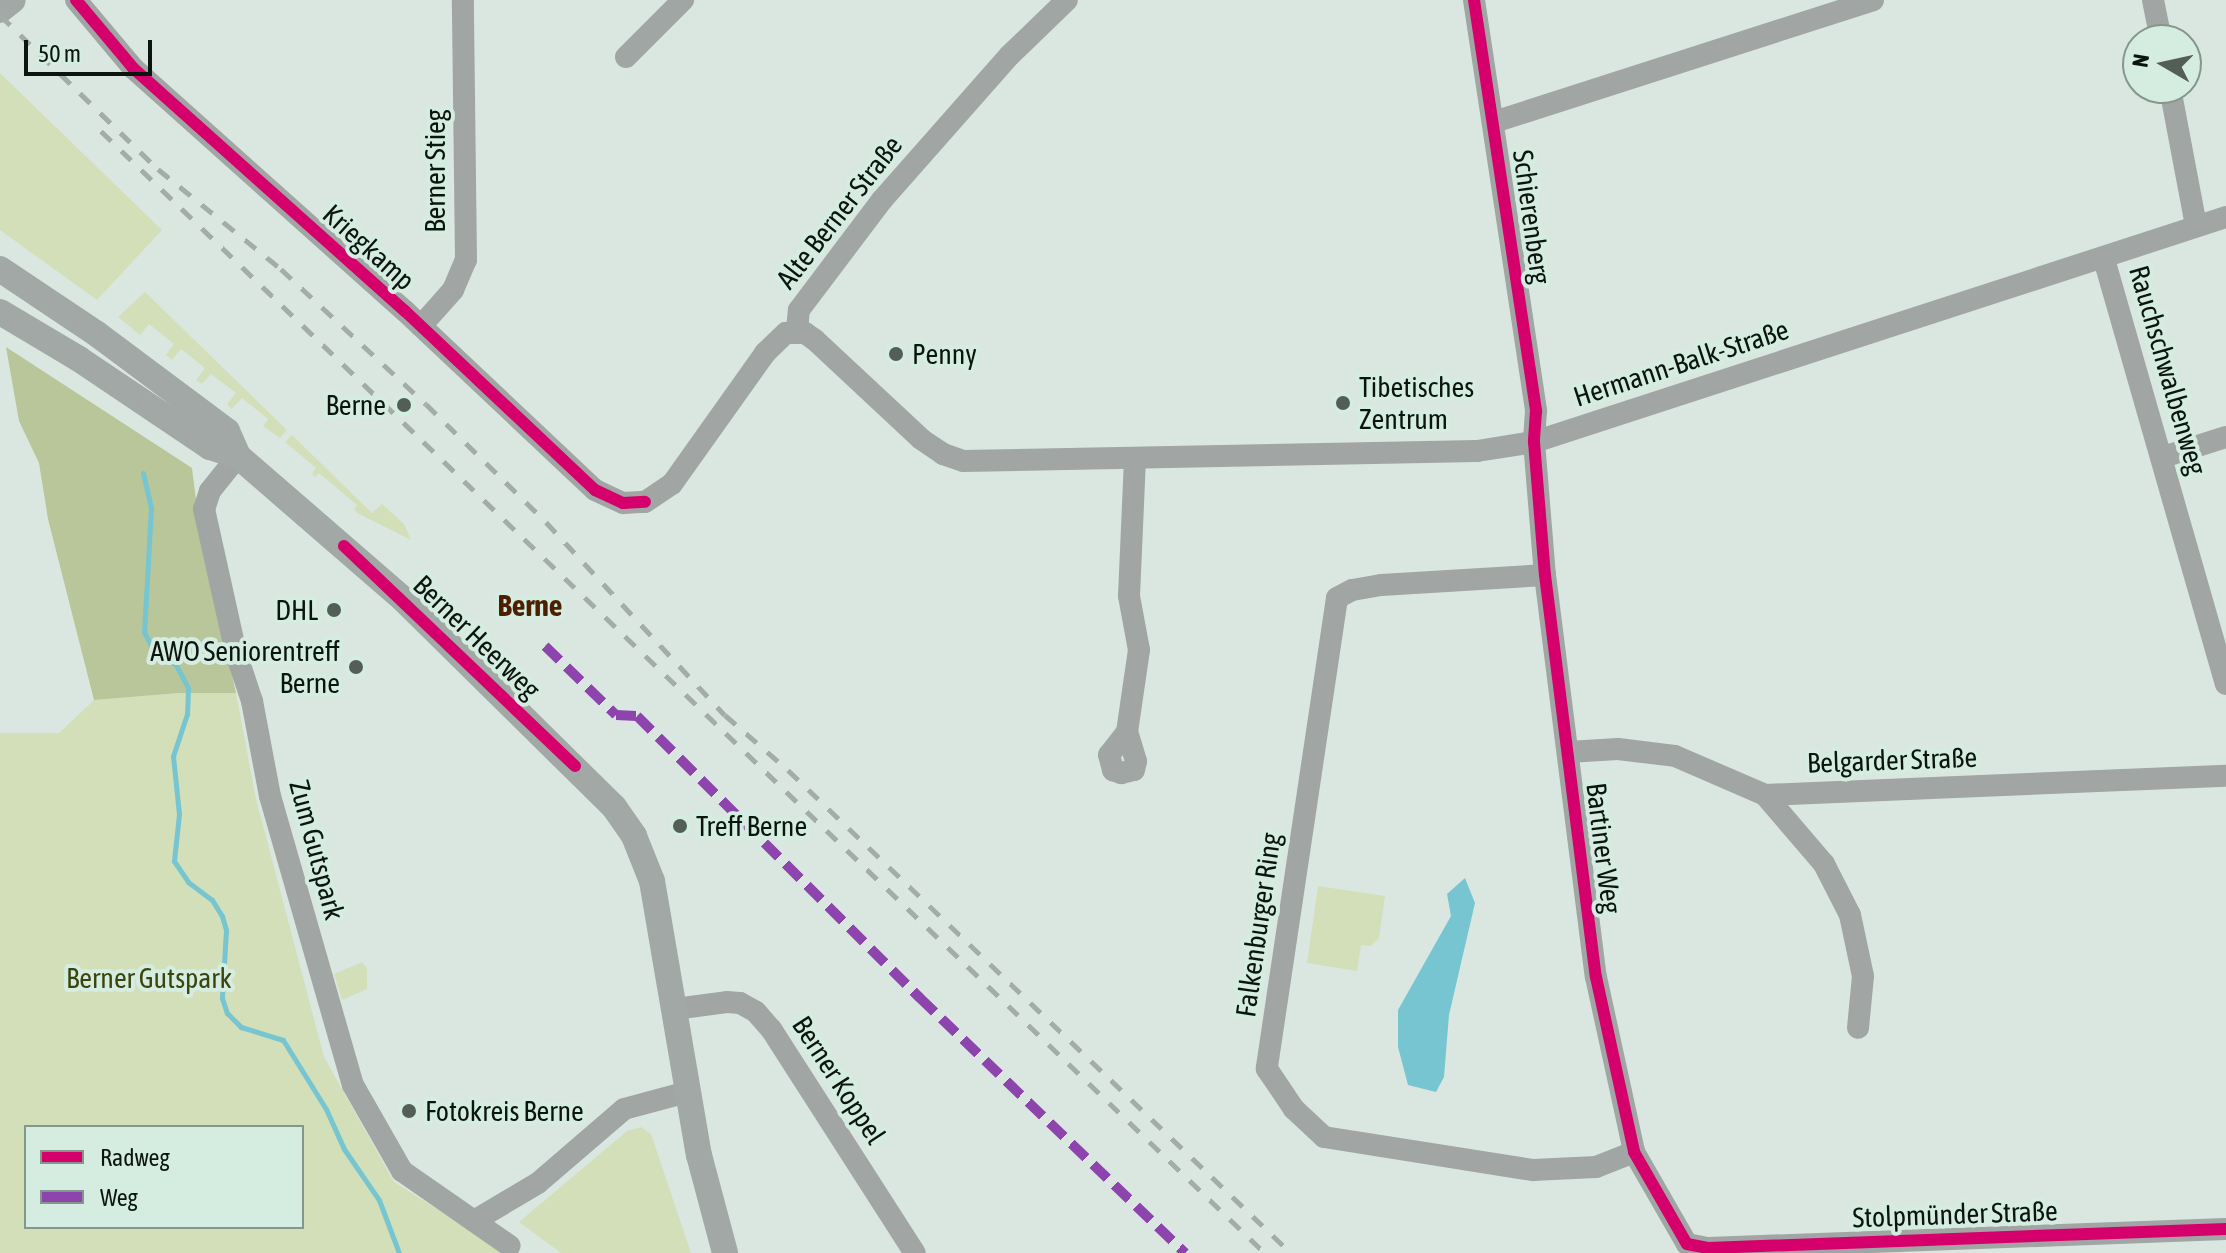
<!DOCTYPE html>
<html>
<head>
<meta charset="utf-8">
<style>
  body { margin:0 }
  #map { position:relative; width:2226px; height:1253px; overflow:hidden; background:#dae7e1; font-family:"Asap Condensed",sans-serif }
  div>[style] { position:absolute }
  .green>* { inset:0; background:#d2dfb9 }
  .forest>* { inset:0; background:#b8c69a }
  .water>* { inset:0; background:#77c5d0 }
  .stream>* { height:5px; margin:-2.5px; padding:0 2.5px; transform-origin:2.5px; border-radius:2.5px; background:#77c5d0 }
  .minor>* { height:22px; margin:-11px; padding:0 11px; transform-origin:11px; border-radius:11px; background:#a1a6a5 }
  .major>* { height:26px; margin:-13px; padding:0 13px; transform-origin:13px; border-radius:13px; background:#a1a8a6 }
  .rail>* { height:5px; margin-top:-2.5px; transform-origin:0; background:repeating-linear-gradient(90deg,#a3aca9 0 14px,transparent 0 28px) }
  .quiet>* { height:10px; margin-top:-5px; transform-origin:0; background:repeating-linear-gradient(90deg,#8e44ad 0 20px,transparent 0 30px) }
  .cycleway>* { height:12px; margin:-6px; padding:0 6px; transform-origin:6px; border-radius:6px; background:#d6006c }
  .dots>* { width:22px; height:22px; translate:-50% -50%; box-sizing:border-box; border:4px solid #d5ece1; border-radius:50% }
  span { translate:-50% -50%; white-space:nowrap; text-align:center; line-height:1.15; -webkit-text-stroke:8px #d5ece1; paint-order:stroke }
  .street-label { font-size:28px; color:#0c1410 }
  .poi-label { font-size:28px; color:#0c1410 }
  .left { translate:0 -50%; text-align:left }
  .right { translate:-100% -50%; text-align:right }
  .park-label { font-size:28px; color:#3b440a }
  .neighbourhood-label { font-size:30px; color:#4d1f01; font-weight:700 }
  .legend { position:absolute; left:24px; top:1125px; width:280px; height:104px; box-sizing:border-box; background:#d5ece1; border:2px solid #85968d; margin:0; padding:10px 14px; list-style:none; font-size:24px; color:#0c1410 }
  .legend li { display:flex; align-items:center; gap:16px; height:40px }
  .legend b { width:40px; border:2px solid #85968d }
  .north { position:absolute; left:2122px; top:24px; width:80px; height:80px; box-sizing:border-box; background:#d5ece1; border:2px solid #85968d; border-radius:50%; rotate:279deg; font-size:22px; font-weight:700; line-height:32px; text-align:center; color:#0c1410 }
  .north::after { content:''; display:block; margin:auto; width:28px; height:36px; background:#545e59; clip-path:polygon(50% 0,100% 100%,50% 72%,0 100%) }
  .scale { position:absolute; left:24px; top:40px; width:128px; height:36px; box-sizing:border-box; border:4px solid #0c1410; border-top:0; padding-left:10px; font-size:24px; line-height:28px; white-space:nowrap; color:#0c1410; -webkit-text-stroke:6px #d5ece1; paint-order:stroke }
</style>
</head>
<body>
<div id="map">
  <div class="green">
    <div style="clip-path:polygon(0 73px,162px 230px,97px 300px,0 230px)"></div>
    <div style="clip-path:polygon(145px 292px,287px 430px,280px 438px,263px 426px,268px 419px,242px 398px,232px 409px,227px 404px,236px 393px,211px 374px,202px 384px,196px 380px,205px 368px,181px 349px,172px 360px,166px 355px,174px 344px,149px 324px,140px 335px,118px 317px)"></div>
    <div style="clip-path:polygon(292px 435px,372px 513px,382px 504px,404px 524px,411px 540px,359px 514px,354px 510px,357px 505px,319px 473px,315px 477px,312px 474px,316px 468px,285px 442px)"></div>
    <div style="clip-path:polygon(evenodd,179px 693px,236px 693px,256px 799px,324px 1057px,394px 1182px,507px 1253px,0 1253px,0 733px,59px 733px,94px 700px,179px 693px,26px 1127px,302px 1127px,302px 1227px,26px 1227px,26px 1127px)"></div>
    <div style="clip-path:polygon(1318px 886px,1385px 896px,1379px 938px,1371px 946px,1361px 945px,1357px 971px,1307px 963px)"></div>
    <div style="clip-path:polygon(362px 962px,367px 969px,367px 989px,342px 1000px,334px 974px)"></div>
    <div style="clip-path:polygon(641px 1127px,651px 1134px,691px 1253px,561px 1253px,519px 1222px,627px 1131px)"></div>
  </div>
  <div class="forest">
    <div style="clip-path:polygon(6px 347px,192px 468px,199px 524px,236px 693px,179px 693px,94px 700px,48px 519px,39px 463px,19px 421px)"></div>
  </div>
  <div class="water">
    <div style="clip-path:polygon(1465px 878px,1475px 903px,1449px 1015px,1444px 1077px,1436px 1092px,1408px 1085px,1398px 1047px,1398px 1010px,1451px 916px,1447px 894px)"></div>
  </div>
  <div class="stream">
    <div style="left:143px;top:473px;width:36px;rotate:77deg"></div>
    <div style="left:151px;top:508px;width:124px;rotate:93.2deg"></div>
    <div style="left:144px;top:632px;width:21px;rotate:62deg"></div>
    <div style="left:154px;top:651px;width:26px;rotate:32deg"></div>
    <div style="left:176px;top:665px;width:26px;rotate:62deg"></div>
    <div style="left:188px;top:688px;width:26px;rotate:92deg"></div>
    <div style="left:187px;top:714px;width:44px;rotate:108.4deg"></div>
    <div style="left:173px;top:756px;width:58px;rotate:84.1deg"></div>
    <div style="left:179px;top:814px;width:47px;rotate:96.1deg"></div>
    <div style="left:174px;top:861px;width:25px;rotate:56deg"></div>
    <div style="left:188px;top:882px;width:30px;rotate:37deg"></div>
    <div style="left:212px;top:900px;width:19px;rotate:58deg"></div>
    <div style="left:222px;top:916px;width:15px;rotate:74deg"></div>
    <div style="left:226px;top:930px;width:68px;rotate:93.4deg"></div>
    <div style="left:222px;top:998px;width:16px;rotate:72deg"></div>
    <div style="left:227px;top:1013px;width:20px;rotate:45deg"></div>
    <div style="left:241px;top:1027px;width:44px;rotate:17.2deg"></div>
    <div style="left:283px;top:1040px;width:81px;rotate:58.1deg"></div>
    <div style="left:326px;top:1109px;width:44px;rotate:65.8deg"></div>
    <div style="left:344px;top:1149px;width:62px;rotate:55.5deg"></div>
    <div style="left:379px;top:1200px;width:57px;rotate:69.3deg"></div>
  </div>
  <div class="minor">
    <div style="left:76px;top:0;width:89px;rotate:50deg"></div>
    <div style="left:133px;top:68px;width:365px;rotate:41.8deg"></div>
    <div style="left:405px;top:311px;width:261px;rotate:43.3deg"></div>
    <div style="left:595px;top:490px;width:31px;rotate:25deg"></div>
    <div style="left:623px;top:503px;width:22px;rotate:-3deg"></div>
    <div style="left:645px;top:502px;width:32px;rotate:-34deg"></div>
    <div style="left:672px;top:484px;width:161px;rotate:-54.6deg"></div>
    <div style="left:765px;top:353px;width:29px;rotate:-44deg"></div>
    <div style="left:786px;top:333px;width:19px"></div>
    <div style="left:805px;top:333px;width:12px;rotate:35deg"></div>
    <div style="left:815px;top:340px;width:145px;rotate:43deg"></div>
    <div style="left:921px;top:439px;width:27px;rotate:34deg"></div>
    <div style="left:943px;top:454px;width:21px;rotate:19deg"></div>
    <div style="left:963px;top:461px;width:514px;rotate:-1.11deg"></div>
    <div style="left:1477px;top:451px;width:58px;rotate:-9deg"></div>
    <div style="left:1534px;top:442px;width:728px;rotate:-18.01deg"></div>
    <div style="left:1474px;top:0;width:416px;rotate:81.4deg"></div>
    <div style="left:1536px;top:411px;width:31px;rotate:94deg"></div>
    <div style="left:1534px;top:442px;width:133px;rotate:85.3deg"></div>
    <div style="left:1545px;top:575px;width:405px;rotate:82.8deg"></div>
    <div style="left:1596px;top:977px;width:179px;rotate:77.7deg"></div>
    <div style="left:1634px;top:1152px;width:106px;rotate:60.1deg"></div>
    <div style="left:1687px;top:1244px;width:21px;rotate:11deg"></div>
    <div style="left:1708px;top:1248px;width:518px;rotate:-2.1deg"></div>
    <div style="left:2153px;top:0;width:41px;rotate:78.7deg"></div>
    <div style="left:626px;top:57px;width:81px;rotate:-45deg"></div>
    <div style="left:2170px;top:88px;width:140px;rotate:79.3deg"></div>
    <div style="left:1494px;top:122px;width:398px;rotate:-17.8deg"></div>
    <div style="left:2104px;top:259px;width:442px;rotate:74deg"></div>
    <div style="left:421px;top:326px;width:48px;rotate:-48.4deg"></div>
    <div style="left:453px;top:290px;width:33px;rotate:-67deg"></div>
    <div style="left:466px;top:260px;width:260px;rotate:-90.7deg"></div>
    <div style="left:797px;top:331px;width:21px;rotate:-85deg"></div>
    <div style="left:799px;top:310px;width:138px;rotate:-53deg"></div>
    <div style="left:882px;top:200px;width:193px;rotate:-48.6deg"></div>
    <div style="left:1010px;top:55px;width:79px;rotate:-44deg"></div>
    <div style="left:238px;top:456px;width:45px;rotate:128.7deg"></div>
    <div style="left:210px;top:491px;width:19px;rotate:108deg"></div>
    <div style="left:204px;top:509px;width:148px;rotate:77.5deg"></div>
    <div style="left:236px;top:653px;width:51px;rotate:71.6deg"></div>
    <div style="left:252px;top:701px;width:97px;rotate:79.3deg"></div>
    <div style="left:270px;top:796px;width:301px;rotate:74deg"></div>
    <div style="left:353px;top:1085px;width:99px;rotate:60.3deg"></div>
    <div style="left:402px;top:1171px;width:131px;rotate:34.8deg"></div>
    <div style="left:2163px;top:457px;width:66px;rotate:-17.6deg"></div>
    <div style="left:1545px;top:575px;width:164px;rotate:176.5deg"></div>
    <div style="left:1381px;top:585px;width:29px;rotate:170deg"></div>
    <div style="left:1352px;top:590px;width:17px;rotate:152deg"></div>
    <div style="left:1337px;top:598px;width:476px;rotate:98.5deg"></div>
    <div style="left:1267px;top:1069px;width:48px;rotate:56deg"></div>
    <div style="left:1294px;top:1109px;width:41px;rotate:43deg"></div>
    <div style="left:1324px;top:1137px;width:212px;rotate:9deg"></div>
    <div style="left:1533px;top:1170px;width:63px;rotate:-2.7deg"></div>
    <div style="left:1596px;top:1167px;width:41px;rotate:-21.5deg"></div>
    <div style="left:1127px;top:732px;width:29px;rotate:128deg"></div>
    <div style="left:1109px;top:755px;width:16px;rotate:75deg"></div>
    <div style="left:1113px;top:770px;width:9px;rotate:21deg"></div>
    <div style="left:1121px;top:773px;width:13px;rotate:-13deg"></div>
    <div style="left:1134px;top:770px;width:9px;rotate:-77deg"></div>
    <div style="left:1136px;top:761px;width:30px;rotate:-107deg"></div>
    <div style="left:1127px;top:732px;width:83px;rotate:-81.7deg"></div>
    <div style="left:1139px;top:650px;width:55px;rotate:-100.5deg"></div>
    <div style="left:1129px;top:596px;width:136px;rotate:-87.5deg"></div>
    <div style="left:1568px;top:752px;width:50px;rotate:-3.4deg"></div>
    <div style="left:1618px;top:749px;width:57px;rotate:7deg"></div>
    <div style="left:1675px;top:756px;width:98px;rotate:23.4deg"></div>
    <div style="left:1765px;top:795px;width:461px;rotate:-2.4deg"></div>
    <div style="left:1765px;top:795px;width:91px;rotate:49.5deg"></div>
    <div style="left:1824px;top:864px;width:57px;rotate:63deg"></div>
    <div style="left:1850px;top:915px;width:62px;rotate:78deg"></div>
    <div style="left:1863px;top:976px;width:52px;rotate:95.5deg"></div>
    <div style="left:675px;top:1009px;width:52px;rotate:-7.7deg"></div>
    <div style="left:727px;top:1002px;width:13px;rotate:4deg"></div>
    <div style="left:740px;top:1003px;width:18px;rotate:29deg"></div>
    <div style="left:756px;top:1012px;width:23px;rotate:49deg"></div>
    <div style="left:771px;top:1029px;width:266px;rotate:57.3deg"></div>
    <div style="left:474px;top:1221px;width:74px;rotate:-30.7deg"></div>
    <div style="left:538px;top:1183px;width:113px;rotate:-40.7deg"></div>
    <div style="left:624px;top:1109px;width:65px;rotate:-15.1deg"></div>
  </div>
  <div class="major">
    <div style="left:0;top:10px;width:16px;rotate:-38deg"></div>
    <div style="left:0;top:269px;width:117px;rotate:33.8deg"></div>
    <div style="left:97px;top:334px;width:162px;rotate:36.7deg"></div>
    <div style="left:227px;top:431px;width:27px;rotate:66deg"></div>
    <div style="left:0;top:312px;width:92px;rotate:30.7deg"></div>
    <div style="left:79px;top:359px;width:158px;rotate:33.9deg"></div>
    <div style="left:210px;top:447px;width:29px;rotate:18deg"></div>
    <div style="left:238px;top:456px;width:218px;rotate:40.9deg"></div>
    <div style="left:403px;top:599px;width:296px;rotate:44.6deg"></div>
    <div style="left:614px;top:807px;width:35px;rotate:55deg"></div>
    <div style="left:634px;top:836px;width:48px;rotate:68.2deg"></div>
    <div style="left:652px;top:881px;width:278px;rotate:80.3deg"></div>
    <div style="left:699px;top:1155px;width:101px;rotate:75.1deg"></div>
  </div>
  <div class="rail">
    <div style="left:0;top:15px;width:221px;rotate:44.3deg"></div>
    <div style="left:158px;top:169px;width:159px;rotate:39.1deg"></div>
    <div style="left:281px;top:269px;width:198px;rotate:43deg"></div>
    <div style="left:426px;top:404px;width:168px;rotate:44.5deg"></div>
    <div style="left:546px;top:522px;width:263px;rotate:47.2deg"></div>
    <div style="left:725px;top:715px;width:84px;rotate:41.1deg"></div>
    <div style="left:788px;top:770px;width:697px;rotate:43.84deg"></div>
    <div style="left:101px;top:131px;width:1617px;rotate:43.95deg"></div>
  </div>
  <div class="quiet">
    <div style="left:545px;top:646px;width:99px;rotate:44.2deg"></div>
    <div style="left:616px;top:715px;width:21px;rotate:3deg"></div>
    <div style="left:637px;top:716px;width:400px;rotate:44.9deg"></div>
    <div style="left:920px;top:998px;width:368px;rotate:43.9deg"></div>
  </div>
  <div class="cycleway">
    <div style="left:76px;top:0;width:89px;rotate:50deg"></div>
    <div style="left:133px;top:68px;width:365px;rotate:41.8deg"></div>
    <div style="left:405px;top:311px;width:261px;rotate:43.3deg"></div>
    <div style="left:595px;top:490px;width:31px;rotate:25deg"></div>
    <div style="left:623px;top:503px;width:22px;rotate:-3deg"></div>
    <div style="left:1474px;top:0;width:416px;rotate:81.4deg"></div>
    <div style="left:1536px;top:411px;width:31px;rotate:94deg"></div>
    <div style="left:1534px;top:442px;width:133px;rotate:85.3deg"></div>
    <div style="left:1545px;top:575px;width:405px;rotate:82.8deg"></div>
    <div style="left:1596px;top:977px;width:179px;rotate:77.7deg"></div>
    <div style="left:1634px;top:1152px;width:106px;rotate:60.1deg"></div>
    <div style="left:1687px;top:1244px;width:21px;rotate:11deg"></div>
    <div style="left:1708px;top:1248px;width:518px;rotate:-2.1deg"></div>
    <div style="left:344px;top:546px;width:319px;rotate:43.6deg"></div>
  </div>
  <div class="dots">
    <div style="left:896px;top:354px;background:#545e59"></div>
    <div style="left:1343px;top:403px;background:#545e59"></div>
    <div style="left:404px;top:405px;background:#545e59"></div>
    <div style="left:334px;top:610px;background:#545e59"></div>
    <div style="left:356px;top:667px;background:#545e59"></div>
    <div style="left:680px;top:826px;background:#545e59"></div>
    <div style="left:409px;top:1111px;background:#545e59"></div>
  </div>
  <div class="street-label">
    <span style="left:435px;top:171px;rotate:-90deg">Berner Stieg</span>
    <span style="left:839px;top:212px;rotate:-52deg">Alte Berner Straße</span>
    <span style="left:1532px;top:217px;rotate:82deg">Schierenberg</span>
    <span style="left:369px;top:247px;rotate:42deg">Kriegkamp</span>
    <span style="left:1681px;top:363px;rotate:-18deg">Hermann-Balk-Straße</span>
    <span style="left:2168px;top:370px;rotate:74deg">Rauchschwalbenweg</span>
    <span style="left:477px;top:637px;rotate:44deg">Berner Heerweg</span>
    <span style="left:1892px;top:760px;rotate:-2deg">Belgarder Straße</span>
    <span style="left:1604px;top:848px;rotate:83deg">Bartiner Weg</span>
    <span style="left:317px;top:850px;rotate:75deg">Zum Gutspark</span>
    <span style="left:1258px;top:925px;rotate:-82deg">Falkenburger Ring</span>
    <span style="left:839px;top:1080px;rotate:57deg">Berner Koppel</span>
    <span style="left:1955px;top:1214px;rotate:-2deg">Stolpmünder Straße</span>
  </div>
  <div class="poi-label">
    <span class="left" style="left:912px;top:354px">Penny</span>
    <span class="left" style="left:1359px;top:403px">Tibetisches<br>Zentrum</span>
    <span class="right" style="left:386px;top:405px">Berne</span>
    <span class="right" style="left:318px;top:610px">DHL</span>
    <span class="right" style="left:340px;top:667px">AWO Seniorentreff<br>Berne</span>
    <span class="left" style="left:696px;top:826px">Treff Berne</span>
    <span class="left" style="left:425px;top:1111px">Fotokreis Berne</span>
  </div>
  <div class="park-label">
    <span style="left:149px;top:978px">Berner Gutspark</span>
  </div>
  <div class="neighbourhood-label">
    <span style="left:530px;top:605px">Berne</span>
  </div>
  <ul class="legend">
  <li><b style="height:10px;background:#d6006c"></b>Radweg</li>
  <li><b style="height:10px;background:#8e44ad"></b>Weg</li>
  </ul>
  <div class="north">N</div>
  <div class="scale">50 m</div>
</div>
</body>
</html>
